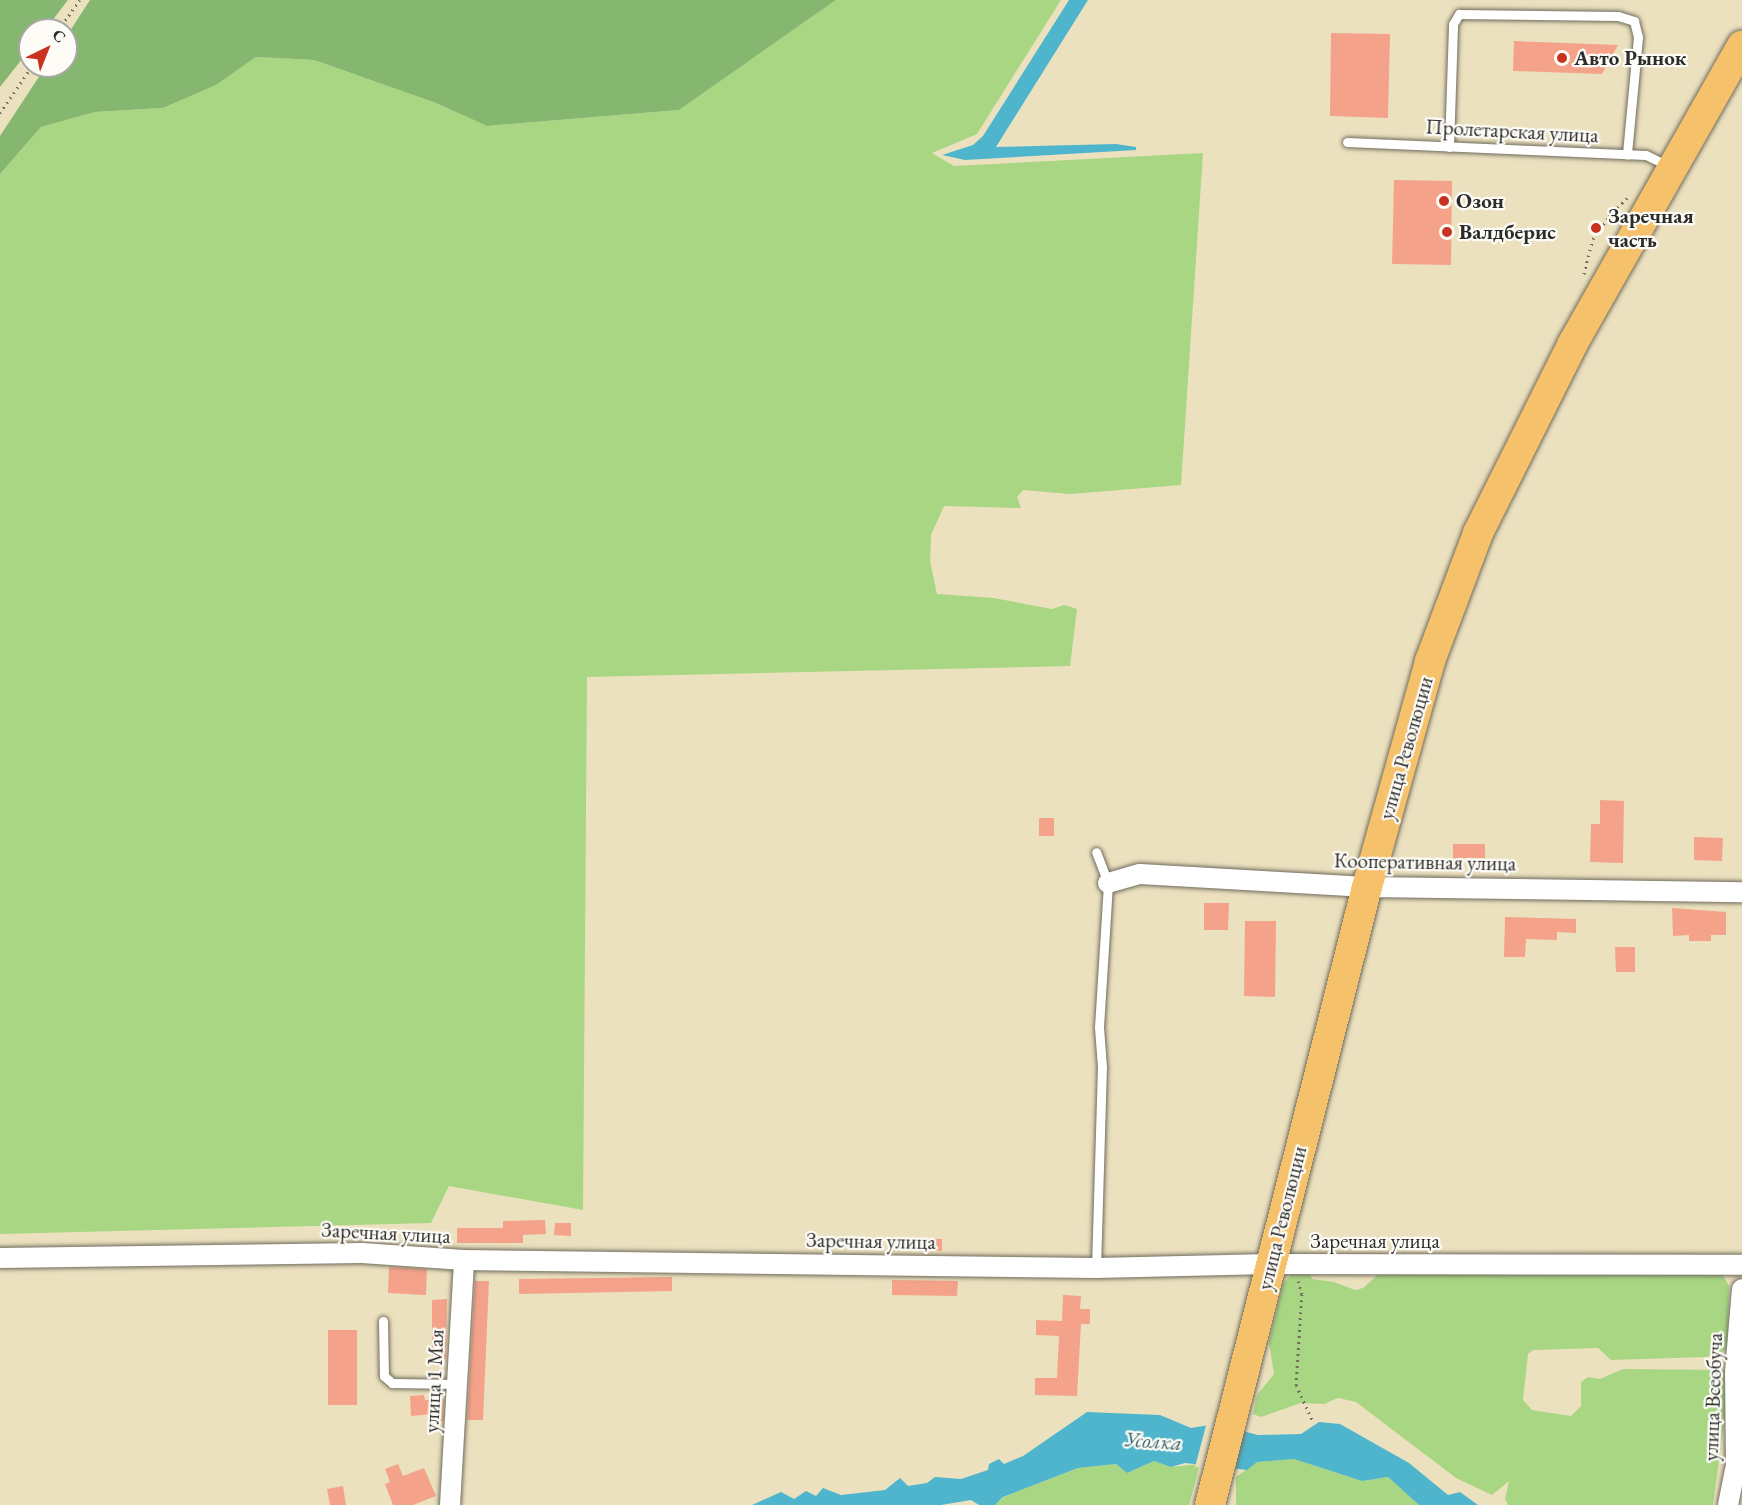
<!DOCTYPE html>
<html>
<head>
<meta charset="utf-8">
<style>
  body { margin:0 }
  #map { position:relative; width:1742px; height:1505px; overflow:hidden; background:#ece1be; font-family:"EB Garamond",serif }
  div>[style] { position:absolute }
  .green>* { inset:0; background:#a8d683 }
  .forest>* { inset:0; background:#86b771 }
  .water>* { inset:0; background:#4eb5cd }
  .pier>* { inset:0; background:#ece1be }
  .building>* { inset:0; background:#f4a28a }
  .path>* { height:3px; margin-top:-1.5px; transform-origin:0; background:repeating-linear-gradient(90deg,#6f6b5e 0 1.5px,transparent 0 6px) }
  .roads { filter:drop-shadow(0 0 2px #6f6b5e) drop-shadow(0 0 2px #6f6b5e) }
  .lane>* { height:9px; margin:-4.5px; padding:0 4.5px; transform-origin:4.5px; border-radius:4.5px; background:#fff }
  .street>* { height:20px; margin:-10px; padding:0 10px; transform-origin:10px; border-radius:10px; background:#fff }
  .primary>* { height:30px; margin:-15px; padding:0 15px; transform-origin:15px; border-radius:15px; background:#f6c16b }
  .dots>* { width:16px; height:16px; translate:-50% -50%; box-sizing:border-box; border:3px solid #fdfcf7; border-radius:50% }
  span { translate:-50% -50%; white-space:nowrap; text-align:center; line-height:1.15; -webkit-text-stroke:4.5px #fdfcf7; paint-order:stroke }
  .poi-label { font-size:21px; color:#2b2b2b; font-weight:700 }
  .left { translate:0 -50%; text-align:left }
  .street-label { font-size:21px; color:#2b2b2b }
  .water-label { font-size:22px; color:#39626c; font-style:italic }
  .north { position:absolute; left:18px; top:18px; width:60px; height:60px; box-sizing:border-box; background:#fdfcf7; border:2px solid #a9a8a5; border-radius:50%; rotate:43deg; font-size:16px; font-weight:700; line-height:24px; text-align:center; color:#2b2b2b }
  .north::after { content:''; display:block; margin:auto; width:21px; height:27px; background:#c8321e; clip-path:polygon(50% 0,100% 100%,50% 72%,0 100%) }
</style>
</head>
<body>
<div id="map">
  <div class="green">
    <div style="clip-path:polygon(836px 0,1061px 0,977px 134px,932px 153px,954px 166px,1203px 153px,1181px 485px,1070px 494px,1023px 490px,1017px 497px,1021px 508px,944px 506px,931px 535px,930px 561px,937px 594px,994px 598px,1052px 609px,1064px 605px,1077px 609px,1070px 666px,587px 677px,583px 1210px,449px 1186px,431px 1223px,0 1234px,0 174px,41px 127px,95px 112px,163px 108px,216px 85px,256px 57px,314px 60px,436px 103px,487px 126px,679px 110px)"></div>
    <div style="clip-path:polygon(1297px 1268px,1309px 1272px,1312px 1279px,1334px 1282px,1355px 1290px,1363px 1288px,1381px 1272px,1721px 1272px,1729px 1286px,1728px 1345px,1724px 1351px,1706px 1357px,1611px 1360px,1598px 1348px,1533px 1350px,1528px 1354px,1523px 1400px,1532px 1410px,1571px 1416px,1581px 1406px,1581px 1382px,1588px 1377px,1600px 1379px,1623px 1369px,1725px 1370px,1725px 1417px,1713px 1505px,1508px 1505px,1505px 1499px,1509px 1481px,1492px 1495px,1456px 1478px,1356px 1402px,1338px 1398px,1324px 1404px,1301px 1403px,1261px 1417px,1253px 1414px,1257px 1395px,1274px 1374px,1269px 1343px,1283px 1284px)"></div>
    <div style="clip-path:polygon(1294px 1459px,1362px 1481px,1388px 1477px,1419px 1505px,1236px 1505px,1236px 1477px,1257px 1462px)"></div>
    <div style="clip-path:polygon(1154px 1461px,1171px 1467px,1200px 1464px,1189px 1505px,995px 1505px,1004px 1497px,1078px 1468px,1116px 1464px,1127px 1473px)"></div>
  </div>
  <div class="forest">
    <div style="clip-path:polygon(0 0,68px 0,45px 30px,30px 30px,30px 49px,0 87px)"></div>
    <div style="clip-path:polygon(90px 0,836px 0,679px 110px,487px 126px,436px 103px,314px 60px,256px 57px,216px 85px,163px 108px,95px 112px,41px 127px,0 174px,0 136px,46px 66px,66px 66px,66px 37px)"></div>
  </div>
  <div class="water">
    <div style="clip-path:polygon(1069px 0,1088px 0,996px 147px,1116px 144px,1136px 147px,1136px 150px,965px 160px,942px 155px,973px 145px,983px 136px)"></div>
    <div style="clip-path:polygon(1087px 1412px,1160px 1415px,1191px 1428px,1215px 1424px,1258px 1435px,1301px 1434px,1319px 1422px,1340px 1424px,1409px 1463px,1448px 1495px,1460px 1492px,1478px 1505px,1419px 1505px,1388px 1477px,1362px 1481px,1294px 1459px,1257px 1462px,1247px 1470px,1185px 1463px,1171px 1467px,1154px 1461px,1127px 1473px,1116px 1464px,1078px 1468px,1003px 1497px,995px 1505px,979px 1505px,971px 1500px,941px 1505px,752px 1505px,781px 1492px,794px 1499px,806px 1491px,816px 1496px,823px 1488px,841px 1495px,885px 1490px,900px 1478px,908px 1486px,927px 1483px,935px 1477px,961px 1479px,988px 1470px,989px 1464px,999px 1459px,1004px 1464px,1023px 1456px)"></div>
  </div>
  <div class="pier">
    <div style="clip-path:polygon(1216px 1421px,1245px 1428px,1234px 1472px,1195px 1467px,1207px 1422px)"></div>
  </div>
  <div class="building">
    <div style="clip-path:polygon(1331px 33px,1390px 34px,1388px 118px,1330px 116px)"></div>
    <div style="clip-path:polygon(1514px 41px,1618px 45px,1602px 74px,1513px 71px)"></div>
    <div style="clip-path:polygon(1394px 180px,1452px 181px,1451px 265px,1392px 264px)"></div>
    <div style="clip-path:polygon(1600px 800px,1624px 801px,1623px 863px,1590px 862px,1591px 824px,1600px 824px)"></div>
    <div style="clip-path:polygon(1039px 818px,1054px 818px,1054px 836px,1039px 836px)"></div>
    <div style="clip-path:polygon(1694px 837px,1723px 838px,1722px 861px,1694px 860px)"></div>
    <div style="clip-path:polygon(1453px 844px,1485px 844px,1485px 858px,1453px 858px)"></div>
    <div style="clip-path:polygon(1204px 903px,1229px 903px,1228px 930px,1204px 930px)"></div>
    <div style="clip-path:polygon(1672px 908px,1726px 912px,1726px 935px,1711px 935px,1711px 941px,1689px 941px,1689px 935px,1673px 936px)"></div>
    <div style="clip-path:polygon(1505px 917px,1576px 919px,1576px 933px,1557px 932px,1557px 940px,1526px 939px,1525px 957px,1504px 957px)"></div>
    <div style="clip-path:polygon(1245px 921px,1276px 921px,1275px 997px,1244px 996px)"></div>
    <div style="clip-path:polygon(1615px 947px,1635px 947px,1635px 972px,1616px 972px)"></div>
    <div style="clip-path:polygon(545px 1220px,546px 1234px,523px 1235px,523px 1243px,457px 1243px,457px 1228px,503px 1228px,503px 1221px)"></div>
    <div style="clip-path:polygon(555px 1223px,571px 1223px,571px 1236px,554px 1235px)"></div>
    <div style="clip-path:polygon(916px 1238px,942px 1239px,942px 1251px,915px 1250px)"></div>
    <div style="clip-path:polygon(389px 1267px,427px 1269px,426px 1295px,388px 1293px)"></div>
    <div style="clip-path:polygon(672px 1277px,672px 1291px,519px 1294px,519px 1279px)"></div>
    <div style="clip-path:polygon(892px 1280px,958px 1281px,957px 1296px,892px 1295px)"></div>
    <div style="clip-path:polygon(475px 1281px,489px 1281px,483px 1420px,467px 1420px)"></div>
    <div style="clip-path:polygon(1063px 1295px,1081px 1296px,1080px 1309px,1090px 1309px,1090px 1324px,1081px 1324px,1077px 1396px,1035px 1395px,1035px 1378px,1057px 1378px,1059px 1336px,1036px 1335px,1036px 1320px,1062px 1321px)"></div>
    <div style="clip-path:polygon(447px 1299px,446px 1359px,432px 1359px,432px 1300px)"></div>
    <div style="clip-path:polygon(328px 1330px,357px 1330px,357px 1405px,328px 1405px)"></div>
    <div style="clip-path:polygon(424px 1395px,425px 1400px,444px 1399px,443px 1421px,431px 1422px,431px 1414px,411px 1416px,410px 1396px)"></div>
    <div style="clip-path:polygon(398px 1464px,403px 1476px,424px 1468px,436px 1496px,413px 1505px,393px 1505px,385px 1484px,390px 1482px,385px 1469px)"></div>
    <div style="clip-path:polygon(343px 1486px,346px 1505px,330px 1505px,327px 1489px)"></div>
  </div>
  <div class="path">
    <div style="left:58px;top:30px;width:37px;rotate:-54deg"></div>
    <div style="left:0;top:113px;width:57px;rotate:-55.8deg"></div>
    <div style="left:1584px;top:274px;width:36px;rotate:-76deg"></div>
    <div style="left:1593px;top:239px;width:28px;rotate:-55deg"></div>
    <div style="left:1609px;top:216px;width:28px;rotate:-45deg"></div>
    <div style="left:1298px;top:1281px;width:14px;rotate:73deg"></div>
    <div style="left:1302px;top:1294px;width:91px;rotate:93.8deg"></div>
    <div style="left:1296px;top:1385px;width:38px;rotate:65deg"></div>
  </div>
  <div class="roads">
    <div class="lane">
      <div style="left:1347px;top:142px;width:299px;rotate:2.5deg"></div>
      <div style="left:1646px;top:155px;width:25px;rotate:26deg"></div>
      <div style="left:1449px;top:147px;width:123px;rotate:-88.1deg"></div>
      <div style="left:1453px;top:24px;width:12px;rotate:-59deg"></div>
      <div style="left:1459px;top:14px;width:159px;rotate:0.7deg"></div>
      <div style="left:1618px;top:16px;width:17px;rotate:17deg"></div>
      <div style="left:1634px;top:21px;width:16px;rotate:76deg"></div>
      <div style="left:1638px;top:37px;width:118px;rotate:95.4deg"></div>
      <div style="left:1096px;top:1268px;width:201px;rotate:-88.3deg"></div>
      <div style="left:1102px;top:1067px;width:40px;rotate:-94.3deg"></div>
      <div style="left:1099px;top:1027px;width:144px;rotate:-86.4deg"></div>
      <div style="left:1108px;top:883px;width:33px;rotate:-111deg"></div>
      <div style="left:383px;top:1321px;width:55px;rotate:89deg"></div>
      <div style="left:384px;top:1376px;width:11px;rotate:41deg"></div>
      <div style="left:392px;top:1383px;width:66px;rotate:0.9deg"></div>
    </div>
    <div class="street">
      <div style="left:1108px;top:883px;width:33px;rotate:-16deg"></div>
      <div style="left:1140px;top:874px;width:227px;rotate:3.3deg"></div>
      <div style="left:1367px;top:887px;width:375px;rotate:0.8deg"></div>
      <div style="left:0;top:1258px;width:362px;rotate:-0.8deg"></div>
      <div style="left:362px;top:1253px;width:102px;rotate:3.9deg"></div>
      <div style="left:464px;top:1260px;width:632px;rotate:0.73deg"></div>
      <div style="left:1096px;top:1268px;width:174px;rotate:-1.3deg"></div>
      <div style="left:1270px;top:1264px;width:472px;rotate:0.1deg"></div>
      <div style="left:450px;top:1505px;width:245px;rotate:-86.7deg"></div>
      <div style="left:1728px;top:1505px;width:41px;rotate:-78.7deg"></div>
      <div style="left:1736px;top:1465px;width:93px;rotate:-90.6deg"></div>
      <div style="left:1735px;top:1372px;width:83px;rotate:-85.2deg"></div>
    </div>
    <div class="primary">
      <div style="left:1210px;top:1505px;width:638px;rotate:-75.75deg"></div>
      <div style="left:1367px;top:887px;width:235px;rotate:-74.4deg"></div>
      <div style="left:1430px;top:661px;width:137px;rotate:-69.4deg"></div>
      <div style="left:1478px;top:533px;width:212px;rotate:-63.4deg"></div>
      <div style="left:1573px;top:343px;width:342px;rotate:-60.4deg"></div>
    </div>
  </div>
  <div class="dots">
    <div style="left:1562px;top:58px;background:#c8321e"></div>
    <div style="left:1444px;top:201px;background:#c8321e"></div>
    <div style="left:1596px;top:228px;background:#c8321e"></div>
    <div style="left:1447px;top:232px;background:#c8321e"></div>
  </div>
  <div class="poi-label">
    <span class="left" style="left:1574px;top:58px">Авто Рынок</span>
    <span class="left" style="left:1456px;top:201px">Озон</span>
    <span class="left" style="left:1608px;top:228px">Заречная<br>часть</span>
    <span class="left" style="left:1459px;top:232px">Валдберис</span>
  </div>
  <div class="street-label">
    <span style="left:1512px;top:131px;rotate:3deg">Пролетарская улица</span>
    <span style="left:1406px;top:748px;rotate:-74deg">улица Революции</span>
    <span style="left:1425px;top:862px;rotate:1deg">Кооперативная улица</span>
    <span style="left:1282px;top:1218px;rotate:-76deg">улица Революции</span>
    <span style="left:386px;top:1233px;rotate:3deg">Заречная улица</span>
    <span style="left:871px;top:1241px;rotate:1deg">Заречная улица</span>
    <span style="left:1375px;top:1241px">Заречная улица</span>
    <span style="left:434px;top:1381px;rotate:-87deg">улица 1 Мая</span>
    <span style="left:1713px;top:1397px;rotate:-88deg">улица Всеобуча</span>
  </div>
  <div class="water-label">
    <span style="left:1153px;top:1441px;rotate:4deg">Усолка</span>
  </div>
  <div class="north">С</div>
</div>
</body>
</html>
